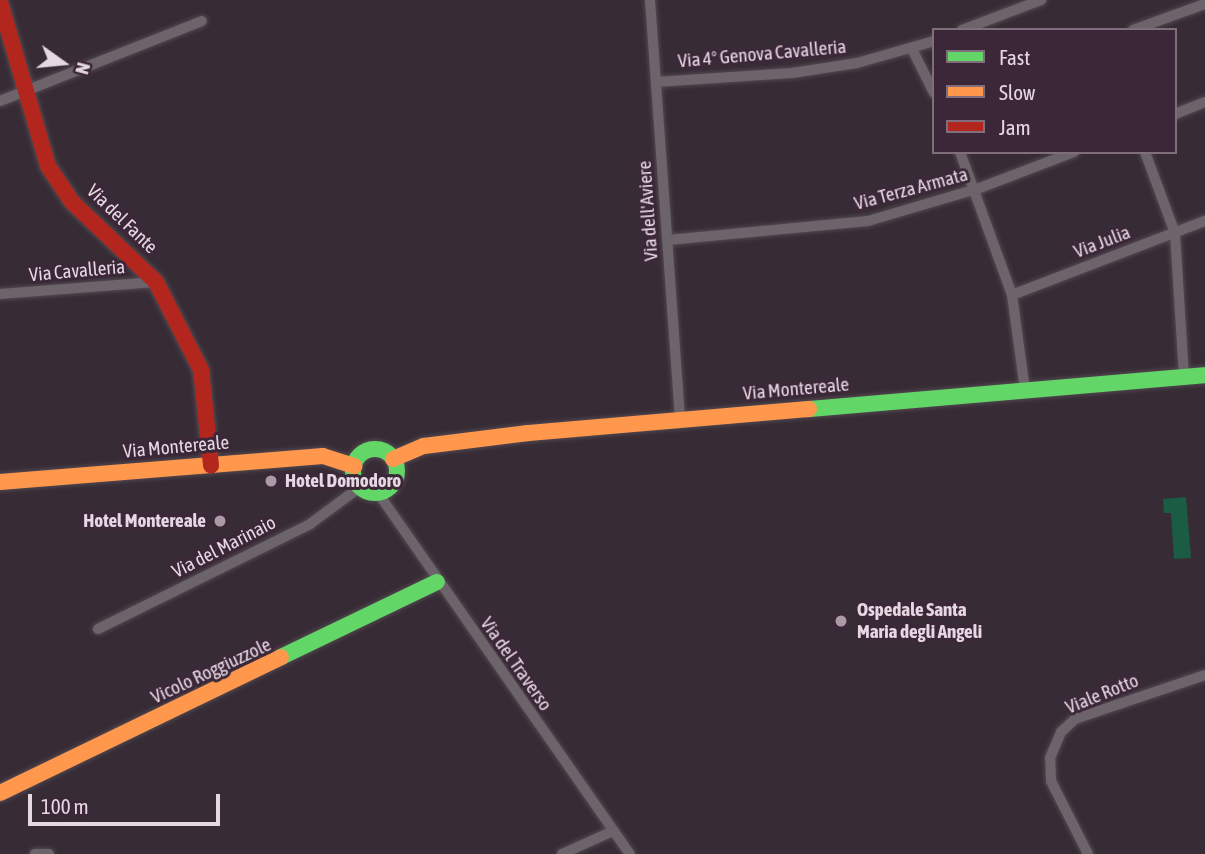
<!DOCTYPE html>
<html>
<head>
<meta charset="utf-8">
<style>
  body { margin:0 }
  #map { position:relative; width:1205px; height:854px; overflow:hidden; background:#372c35; font-family:"Asap Condensed",sans-serif }
  div>[style] { position:absolute }
  .green>* { inset:0; background:#1a5c44 }
  .roads { filter:drop-shadow(0 0 2px #524850) drop-shadow(0 0 2px #524850) }
  .street>* { height:10px; margin:-5px; padding:0 5px; transform-origin:5px; border-radius:5px; background:#6d636b }
  .fast>* { height:16px; margin:-8px; padding:0 8px; transform-origin:8px; border-radius:8px; background:#63d668 }
  .fast>.ring { margin:-8px; padding:0; box-sizing:content-box; background:none; border:16px solid #63d668; border-radius:50% }
  .slow>* { height:16px; margin:-8px; padding:0 8px; transform-origin:8px; border-radius:8px; background:#ff974d }
  .jam>* { height:16px; margin:-8px; padding:0 8px; transform-origin:8px; border-radius:8px; background:#b3261e }
  .dots>* { width:19px; height:19px; translate:-50% -50%; box-sizing:border-box; border:4px solid #3c2738; border-radius:50% }
  span { translate:-50% -50%; white-space:nowrap; text-align:center; line-height:1.15; -webkit-text-stroke:6px #3c2738; paint-order:stroke }
  .street-label { font-size:19px; color:#e6d8e3 }
  .poi-label { font-size:19px; color:#e6d8e3; font-weight:700 }
  .left { translate:0 -50%; text-align:left }
  .right { translate:-100% -50%; text-align:right }
  .legend { position:absolute; left:932px; top:28px; width:245px; height:126px; box-sizing:border-box; background:#3c2738; border:2px solid #806e7c; margin:0; padding:9px 12px; list-style:none; font-size:21px; color:#e6d8e3 }
  .legend li { display:flex; align-items:center; gap:14px; height:35px }
  .legend b { width:35px; border:2px solid #806e7c }
  .north { position:absolute; left:28px; top:28px; width:70px; height:70px; -webkit-text-stroke:5px #3c2738; paint-order:stroke; rotate:105deg; font-size:19px; font-weight:700; line-height:28px; text-align:center; color:#e6d8e3 }
  .north::after { content:''; display:block; margin:auto; width:24px; height:32px; background:#e6d8e3; clip-path:polygon(50% 0,100% 100%,50% 72%,0 100%) }
  .scale { position:absolute; left:28px; top:794px; width:192px; height:32px; box-sizing:border-box; border:4px solid #e6d8e3; border-top:0; padding-left:9px; font-size:21px; line-height:24px; white-space:nowrap; color:#e6d8e3; -webkit-text-stroke:5px #3c2738; paint-order:stroke }
</style>
</head>
<body>
<div id="map">
  <div class="green">
    <div style="clip-path:polygon(1186px 497px,1191px 558px,1174px 559px,1171px 513px,1164px 513px,1163px 499px)"></div>
  </div>
  <div class="roads">
    <div class="street">
      <div style="left:650px;top:0;width:421px;rotate:85.9deg"></div>
      <div style="left:962px;top:30px;width:85px;rotate:-20.8deg"></div>
      <div style="left:1133px;top:30px;width:77px;rotate:-19.9deg"></div>
      <div style="left:912px;top:49px;width:49px;rotate:63.4deg"></div>
      <div style="left:656px;top:82px;width:136px;rotate:-3.8deg"></div>
      <div style="left:792px;top:73px;width:66px;rotate:-8.7deg"></div>
      <div style="left:857px;top:63px;width:80px;rotate:-15.9deg"></div>
      <div style="left:0;top:101px;width:217px;rotate:-21.6deg"></div>
      <div style="left:1175px;top:114px;width:32px;rotate:-22deg"></div>
      <div style="left:960px;top:152px;width:152px;rotate:70deg"></div>
      <div style="left:1012px;top:295px;width:96px;rotate:82.2deg"></div>
      <div style="left:1145px;top:152px;width:86px;rotate:69.7deg"></div>
      <div style="left:1175px;top:233px;width:143px;rotate:86.4deg"></div>
      <div style="left:668px;top:240px;width:201px;rotate:-5.4deg"></div>
      <div style="left:868px;top:221px;width:114px;rotate:-16.4deg"></div>
      <div style="left:977px;top:189px;width:104px;rotate:-20.9deg"></div>
      <div style="left:0;top:294px;width:156px;rotate:-4.4deg"></div>
      <div style="left:1012px;top:295px;width:207px;rotate:-21deg"></div>
      <div style="left:378px;top:493px;width:440px;rotate:55.1deg"></div>
      <div style="left:98px;top:629px;width:237px;rotate:-26.3deg"></div>
      <div style="left:310px;top:524px;width:62px;rotate:-36.5deg"></div>
      <div style="left:35px;top:854px;width:14px"></div>
      <div style="left:562px;top:854px;width:56px;rotate:-24.3deg"></div>
      <div style="left:1088px;top:854px;width:82px;rotate:-116.9deg"></div>
      <div style="left:1051px;top:781px;width:23px;rotate:-92deg"></div>
      <div style="left:1050px;top:758px;width:28px;rotate:-67deg"></div>
      <div style="left:1061px;top:732px;width:19px;rotate:-43deg"></div>
      <div style="left:1075px;top:719px;width:137px;rotate:-18.7deg"></div>
    </div>
    <div class="fast">
      <div style="left:809px;top:409px;width:397px;rotate:-4.9deg"></div>
      <div class="ring" style="left:353px;top:449px;width:28px;height:28px"></div>
      <div style="left:281px;top:657px;width:173px;rotate:-25.7deg"></div>
    </div>
    <div class="slow">
      <div style="left:393px;top:459px;width:34px;rotate:-23deg"></div>
      <div style="left:424px;top:446px;width:105px;rotate:-7.1deg"></div>
      <div style="left:528px;top:433px;width:282px;rotate:-4.9deg"></div>
      <div style="left:0;top:482px;width:324px;rotate:-4.6deg"></div>
      <div style="left:323px;top:456px;width:33px;rotate:18deg"></div>
      <div style="left:0;top:793px;width:312px;rotate:-25.8deg"></div>
    </div>
    <div class="jam">
      <div style="left:0;top:2px;width:171px;rotate:73.7deg"></div>
      <div style="left:48px;top:166px;width:43px;rotate:56.3deg"></div>
      <div style="left:72px;top:202px;width:116px;rotate:43.6deg"></div>
      <div style="left:156px;top:282px;width:99px;rotate:62.9deg"></div>
      <div style="left:201px;top:370px;width:96px;rotate:84deg"></div>
    </div>
  </div>
  <div class="dots">
    <div style="left:271px;top:481px;background:#a99ca6"></div>
    <div style="left:220px;top:521px;background:#a99ca6"></div>
    <div style="left:841px;top:621px;background:#a99ca6"></div>
  </div>
  <div class="street-label">
    <span style="left:762px;top:54px;rotate:-5deg">Via 4° Genova Cavalleria</span>
    <span style="left:911px;top:189px;rotate:-15deg">Via Terza Armata</span>
    <span style="left:648px;top:211px;rotate:-94deg">Via dell'Aviere</span>
    <span style="left:122px;top:219px;rotate:44deg">Via del Fante</span>
    <span style="left:1102px;top:242px;rotate:-21deg">Via Julia</span>
    <span style="left:77px;top:271px;rotate:-5deg">Via Cavalleria</span>
    <span style="left:796px;top:389px;rotate:-5deg">Via Montereale</span>
    <span style="left:176px;top:447px;rotate:-5deg">Via Montereale</span>
    <span style="left:224px;top:547px;rotate:-27deg">Via del Marinaio</span>
    <span style="left:516px;top:664px;rotate:55deg">Via del Traverso</span>
    <span style="left:211px;top:671px;rotate:-25deg">Vicolo Roggiuzzole</span>
    <span style="left:1102px;top:694px;rotate:-22deg">Viale Rotto</span>
  </div>
  <div class="poi-label">
    <span class="left" style="left:285px;top:481px">Hotel Domodoro</span>
    <span class="right" style="left:206px;top:521px">Hotel Montereale</span>
    <span class="left" style="left:857px;top:621px">Ospedale Santa<br>Maria degli Angeli</span>
  </div>
  <ul class="legend">
  <li><b style="height:9px;background:#63d668"></b>Fast</li>
  <li><b style="height:9px;background:#ff974d"></b>Slow</li>
  <li><b style="height:9px;background:#b3261e"></b>Jam</li>
  </ul>
  <div class="north">N</div>
  <div class="scale">100 m</div>
</div>
</body>
</html>
